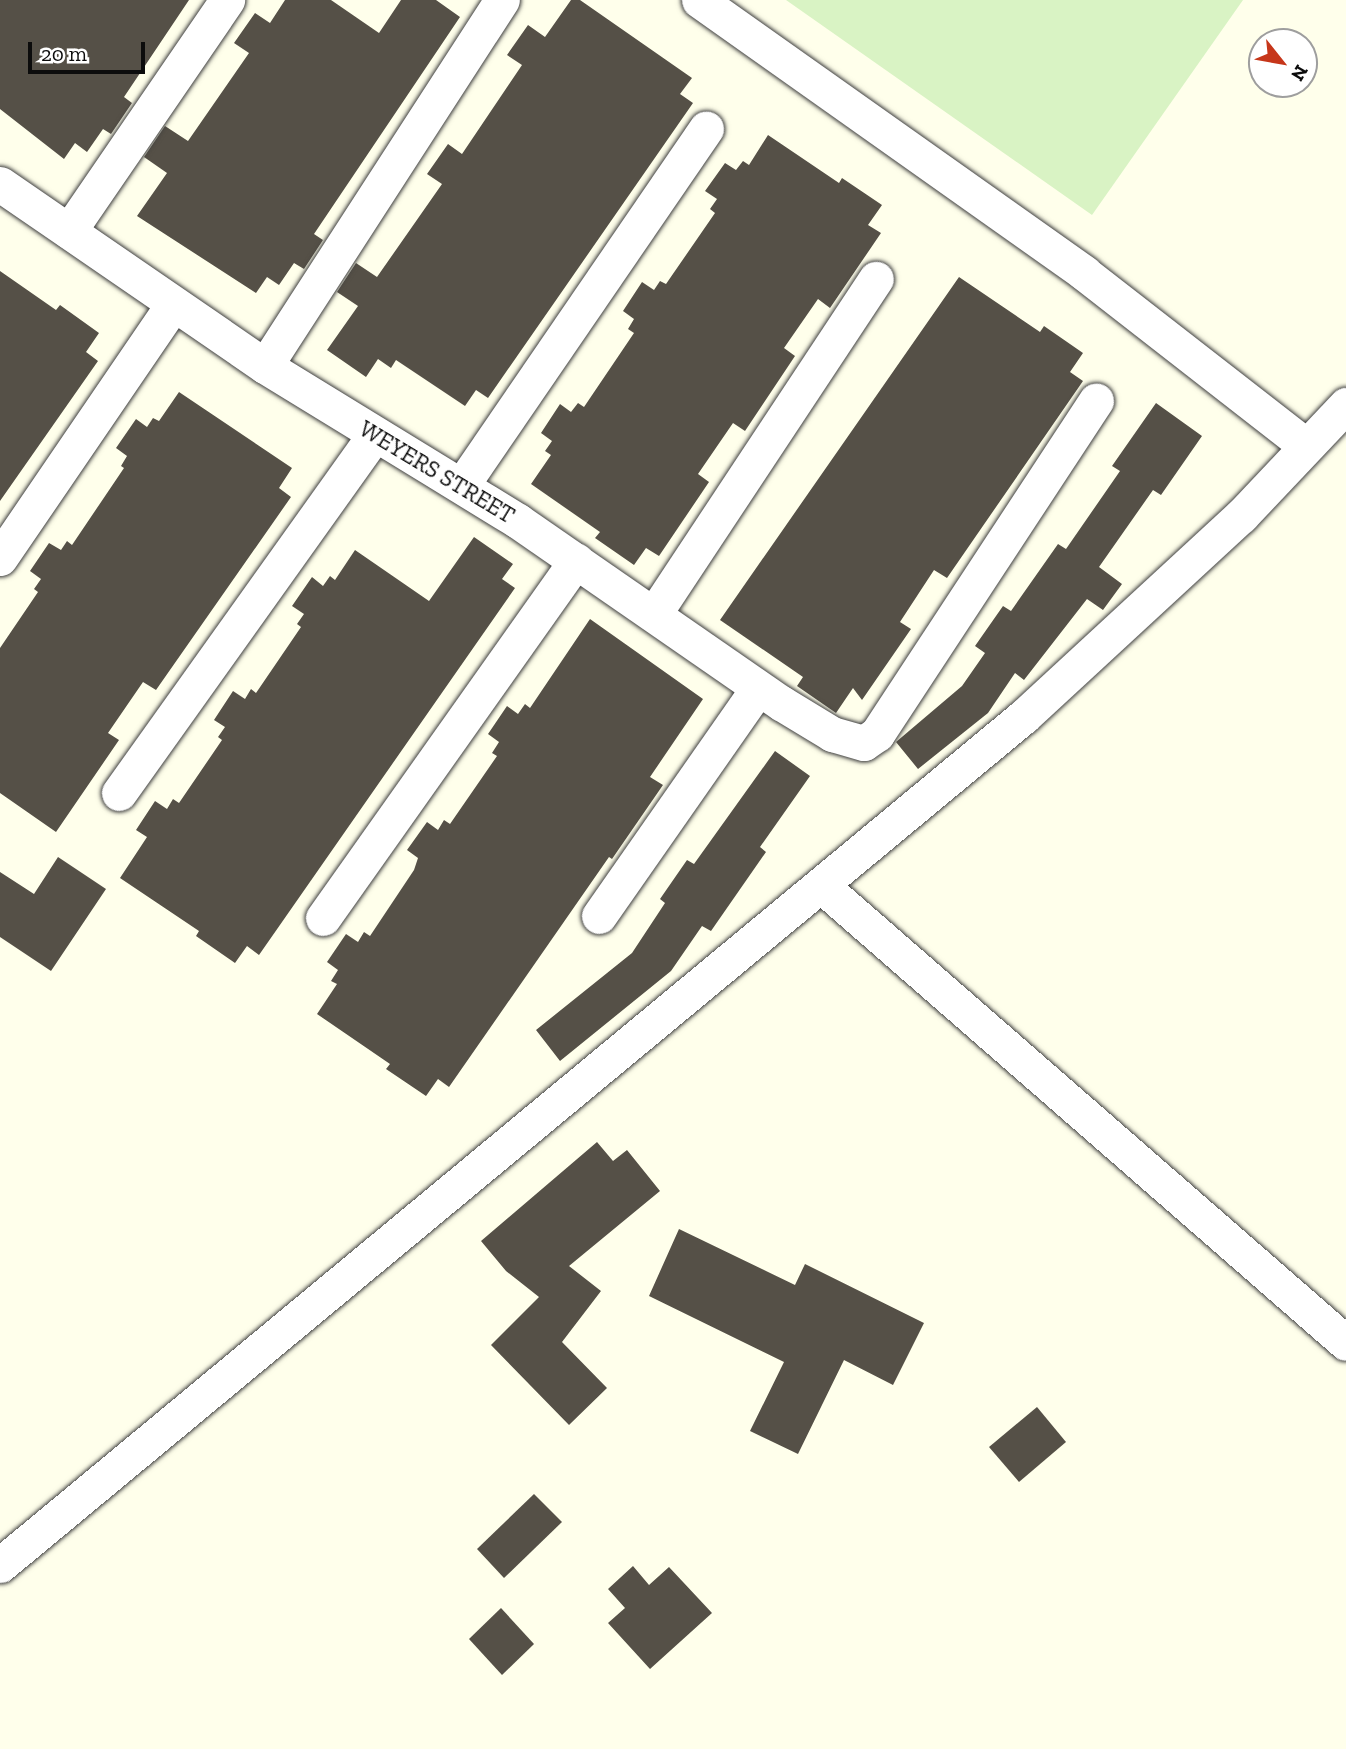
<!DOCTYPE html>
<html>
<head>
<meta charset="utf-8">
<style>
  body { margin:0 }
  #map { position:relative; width:1346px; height:1749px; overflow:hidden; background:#ffffeb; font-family:"Zilla Slab",serif }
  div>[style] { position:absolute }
  .pitch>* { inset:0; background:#d9f3c4 }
  .building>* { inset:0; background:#555047 }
  .roads { filter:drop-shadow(0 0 2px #3f3f3f) drop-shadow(0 0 2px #3f3f3f) }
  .minor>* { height:35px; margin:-17.5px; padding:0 17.5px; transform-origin:17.5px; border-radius:17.5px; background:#fff }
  span { translate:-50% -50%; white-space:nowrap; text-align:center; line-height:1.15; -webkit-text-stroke:7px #fff; paint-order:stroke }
  .street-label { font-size:23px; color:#0c0c0c }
  .north { position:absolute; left:1248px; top:28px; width:70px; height:70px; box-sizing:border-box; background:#fff; border:2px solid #9e9e9e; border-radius:50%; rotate:121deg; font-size:19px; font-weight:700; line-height:28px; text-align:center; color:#0c0c0c }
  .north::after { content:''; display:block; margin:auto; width:24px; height:32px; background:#c6361a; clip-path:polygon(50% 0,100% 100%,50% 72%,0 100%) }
  .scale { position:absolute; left:28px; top:42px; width:117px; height:32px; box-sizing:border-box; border:4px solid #0c0c0c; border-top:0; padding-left:9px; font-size:21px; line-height:24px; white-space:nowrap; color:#0c0c0c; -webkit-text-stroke:5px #fff; paint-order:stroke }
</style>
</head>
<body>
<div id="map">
  <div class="pitch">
    <div style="clip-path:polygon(786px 0,1243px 0,1092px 215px)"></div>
  </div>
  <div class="building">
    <div style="clip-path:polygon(0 0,189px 0,124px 97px,132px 103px,111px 134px,103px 129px,87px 152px,75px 143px,64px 159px,0 109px)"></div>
    <div style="clip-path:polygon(285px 0,331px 0,379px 33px,401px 0,436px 0,460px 17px,314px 234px,323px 240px,304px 269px,294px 263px,279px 285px,267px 277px,256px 293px,137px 216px,167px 173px,144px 157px,165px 126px,188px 141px,249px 53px,234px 43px,255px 13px,270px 23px)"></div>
    <div style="clip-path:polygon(571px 0,580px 0,692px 78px,680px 94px,693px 103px,488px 398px,476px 390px,465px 406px,396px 360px,391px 368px,378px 359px,366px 377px,327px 350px,358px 306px,337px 292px,356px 263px,377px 277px,442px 184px,427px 174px,448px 144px,462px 154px,522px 65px,507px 55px,528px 25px,545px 37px)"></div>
    <div style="clip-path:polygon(768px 135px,839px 183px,842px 178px,882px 205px,868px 225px,881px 233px,830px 308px,818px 299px,784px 348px,795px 356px,745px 431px,733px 423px,698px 474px,709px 482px,659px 556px,646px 548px,634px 565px,595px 538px,600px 532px,531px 484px,551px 455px,545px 451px,552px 441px,541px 433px,560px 404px,571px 412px,578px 403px,584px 407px,634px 333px,628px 329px,634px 319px,623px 311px,642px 282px,654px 290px,660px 281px,666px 284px,715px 213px,710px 209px,717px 199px,705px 191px,725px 163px,736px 170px,743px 161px,749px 165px)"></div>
    <div style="clip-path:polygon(0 271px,56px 310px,60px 305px,99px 333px,86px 352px,98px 361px,0 501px)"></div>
    <div style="clip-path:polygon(959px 277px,1040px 332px,1044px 326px,1083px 353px,1070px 372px,1083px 381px,947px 578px,934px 570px,900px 622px,911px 629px,862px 700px,853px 688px,836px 713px,797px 686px,803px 677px,720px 620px)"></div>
    <div style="clip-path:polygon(179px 392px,292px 468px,279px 488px,291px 497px,156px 690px,143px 682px,108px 733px,119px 740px,56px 832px,0 793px,0 648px,38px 592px,34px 589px,41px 579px,30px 571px,49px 543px,61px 550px,67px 541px,72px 545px,124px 468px,121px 466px,127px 456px,116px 448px,136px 419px,147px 427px,153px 418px,159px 421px)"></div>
    <div style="clip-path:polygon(1156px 403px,1202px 436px,1161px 495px,1153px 490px,1099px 567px,1122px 584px,1103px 610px,1087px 599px,1024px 680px,1015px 673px,988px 713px,918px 769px,896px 742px,962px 686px,985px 653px,975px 646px,1003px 606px,1011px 611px,1058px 544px,1066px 549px,1120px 471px,1112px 466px)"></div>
    <div style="clip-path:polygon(474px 537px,513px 564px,502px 579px,515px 588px,259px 955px,247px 946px,235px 963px,196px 936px,199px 931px,120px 878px,147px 837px,136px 830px,155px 801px,167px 809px,173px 799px,179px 803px,222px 740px,218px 737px,225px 727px,214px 720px,233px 691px,245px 699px,251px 689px,256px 693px,301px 627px,297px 624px,304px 614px,292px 606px,312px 577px,323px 586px,330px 576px,335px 580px,355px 550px,429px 601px)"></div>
    <div style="clip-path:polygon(590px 619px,703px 699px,650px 777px,663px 785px,612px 859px,609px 857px,449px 1087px,438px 1079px,426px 1096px,386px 1069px,390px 1064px,317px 1014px,337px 984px,331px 981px,338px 970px,327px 962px,346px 934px,358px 942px,364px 932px,370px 936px,414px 870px,418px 858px,407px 850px,427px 822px,438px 830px,444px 820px,450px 824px,497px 756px,492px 753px,499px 742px,488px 734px,507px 706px,518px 714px,525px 704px,530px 708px)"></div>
    <div style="clip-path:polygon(775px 751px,810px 776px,760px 847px,766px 852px,711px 931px,702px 926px,671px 971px,560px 1061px,536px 1030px,632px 953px,665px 903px,660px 899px,687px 860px,694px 864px)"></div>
    <div style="clip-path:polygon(58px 857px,106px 889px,51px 971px,0 937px,0 872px,34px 894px)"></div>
    <div style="clip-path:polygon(597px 1142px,613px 1161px,627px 1150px,660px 1191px,569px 1266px,601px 1291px,562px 1342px,607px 1388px,569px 1425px,491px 1345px,539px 1297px,506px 1271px,481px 1241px)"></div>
    <div style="clip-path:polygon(679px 1229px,795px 1285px,805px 1264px,924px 1323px,893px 1385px,844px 1360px,798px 1454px,750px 1431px,784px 1362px,649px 1296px)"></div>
    <div style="clip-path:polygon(1037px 1407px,1066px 1442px,1019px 1482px,989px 1447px)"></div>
    <div style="clip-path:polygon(534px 1494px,562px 1522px,504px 1578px,477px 1549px)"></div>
    <div style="clip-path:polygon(633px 1566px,649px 1585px,669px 1567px,712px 1613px,650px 1669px,608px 1623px,625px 1608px,608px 1589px)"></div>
    <div style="clip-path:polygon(501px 1608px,534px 1644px,502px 1675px,469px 1639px)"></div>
  </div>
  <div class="roads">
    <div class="minor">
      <div style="left:699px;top:0;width:472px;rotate:35.3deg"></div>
      <div style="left:1084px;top:273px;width:281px;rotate:37.9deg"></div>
      <div style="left:0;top:184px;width:321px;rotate:34.5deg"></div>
      <div style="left:265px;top:366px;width:297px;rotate:31.5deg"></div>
      <div style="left:518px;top:521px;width:320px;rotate:34.7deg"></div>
      <div style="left:781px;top:703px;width:60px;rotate:31.3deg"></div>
      <div style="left:832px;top:734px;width:33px;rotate:16deg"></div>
      <div style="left:864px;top:743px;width:16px;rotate:-35deg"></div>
      <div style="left:877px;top:734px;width:399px;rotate:-56.7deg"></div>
      <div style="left:69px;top:231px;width:280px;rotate:-55.6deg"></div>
      <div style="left:265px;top:366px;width:436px;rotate:-57.1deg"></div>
      <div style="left:462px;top:485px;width:432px;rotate:-55.6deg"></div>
      <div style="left:0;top:558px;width:307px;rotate:-55.7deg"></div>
      <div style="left:654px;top:614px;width:402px;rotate:-56.5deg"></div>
      <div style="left:119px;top:793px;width:440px;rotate:-54.5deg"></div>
      <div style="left:822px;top:886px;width:695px;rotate:41.09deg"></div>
      <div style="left:599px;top:916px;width:278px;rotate:-55.1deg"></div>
      <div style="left:323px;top:918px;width:438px;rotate:-54.7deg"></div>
      <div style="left:0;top:1565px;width:1329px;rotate:-39.66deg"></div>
      <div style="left:1023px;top:717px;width:297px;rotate:-42.7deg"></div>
      <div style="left:1241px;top:516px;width:153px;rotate:-46.6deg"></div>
    </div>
  </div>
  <div class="street-label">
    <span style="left:437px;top:472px;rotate:31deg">WEYERS STREET</span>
  </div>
  <div class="north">N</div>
  <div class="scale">20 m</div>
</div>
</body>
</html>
